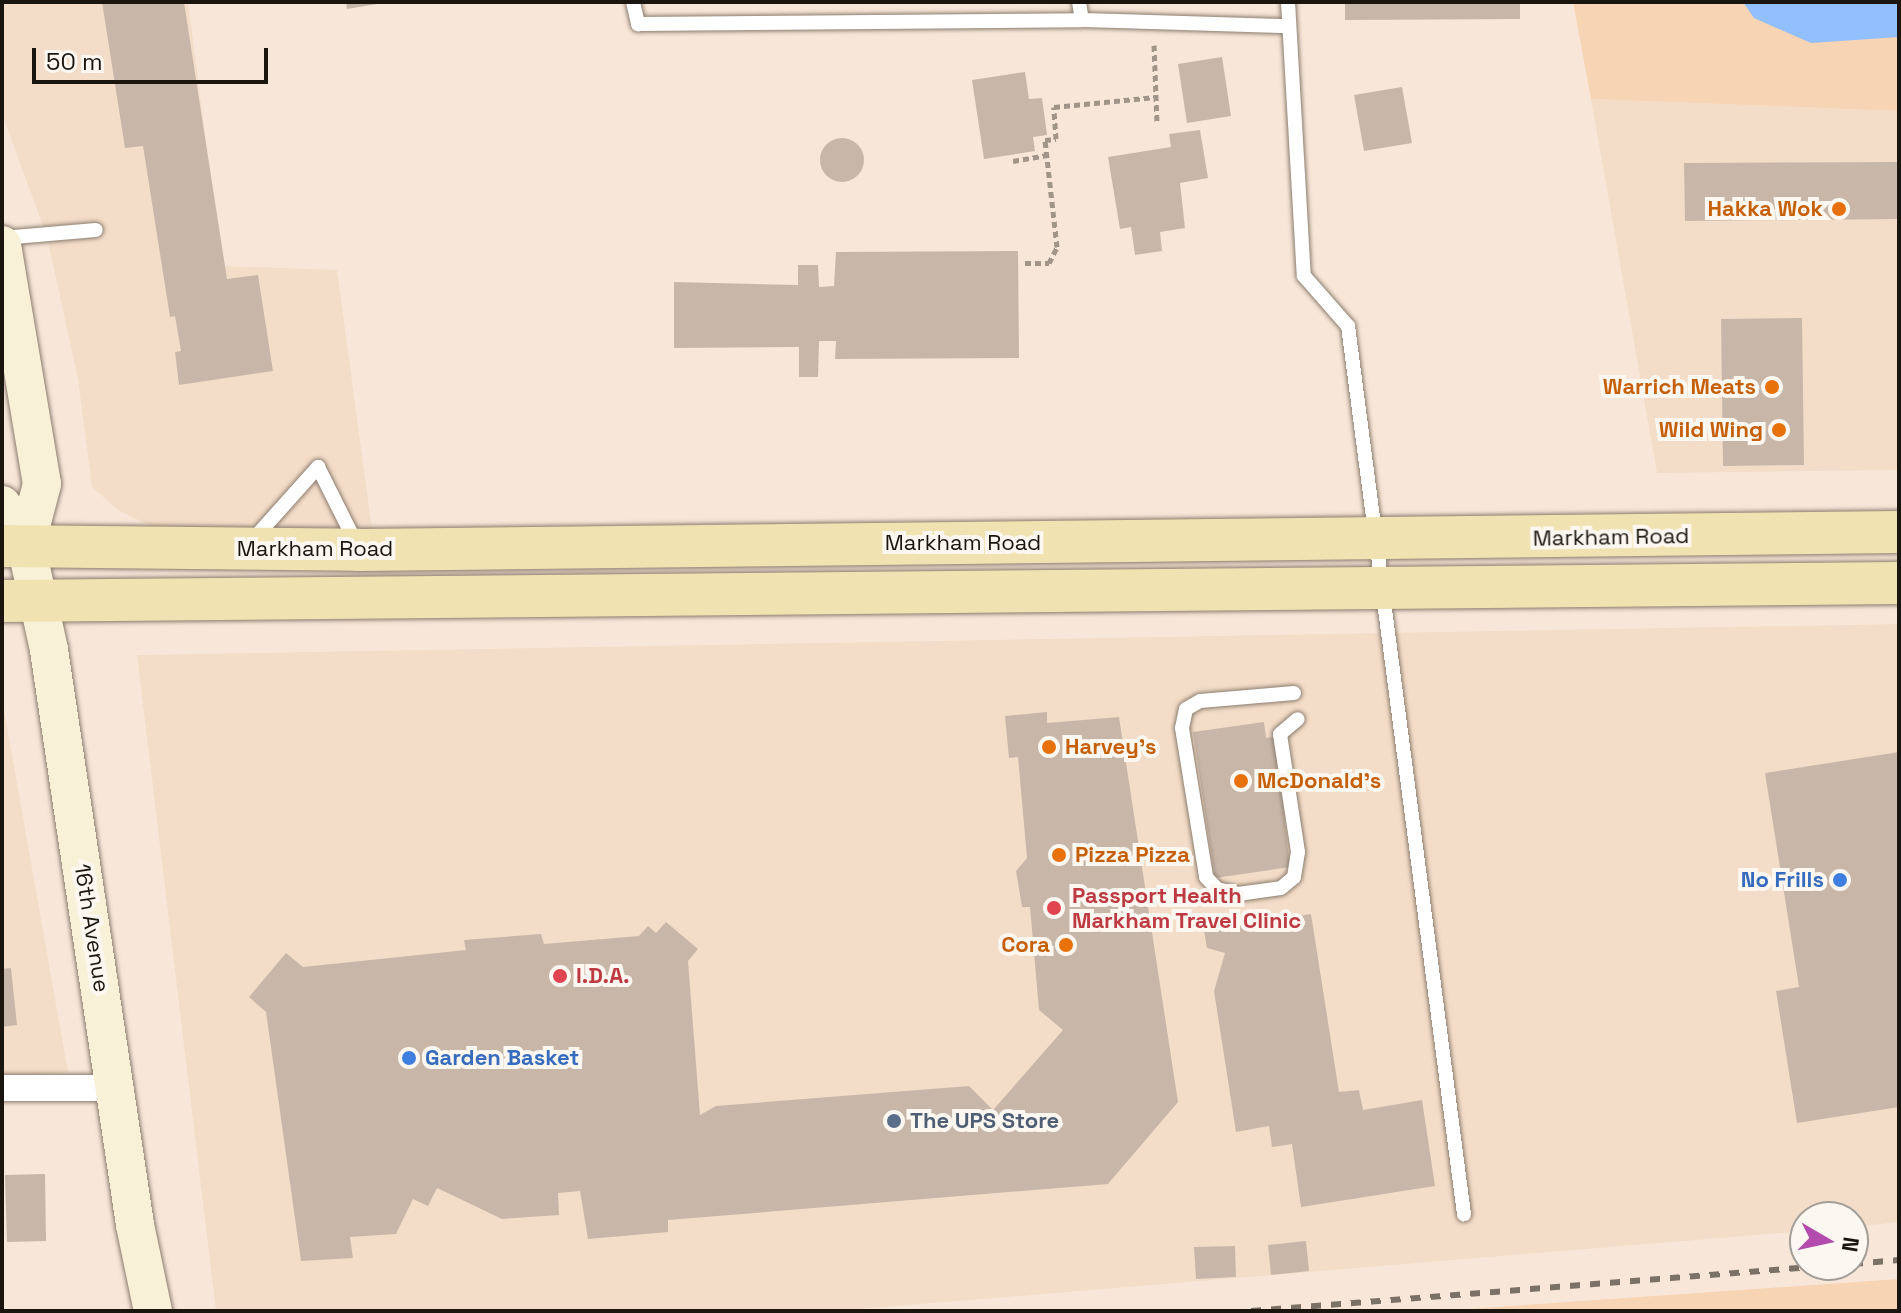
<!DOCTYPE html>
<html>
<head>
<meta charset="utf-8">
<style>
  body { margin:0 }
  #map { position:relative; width:1901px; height:1313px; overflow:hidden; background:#f8e7d8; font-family:"Space Grotesk",sans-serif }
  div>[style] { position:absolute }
  .built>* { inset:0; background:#f4ddc8 }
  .green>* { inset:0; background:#f7d4b4 }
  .water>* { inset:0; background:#92bffe }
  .building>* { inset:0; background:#c8b7a9 }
  .round { border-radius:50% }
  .path>* { height:5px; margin-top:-2.5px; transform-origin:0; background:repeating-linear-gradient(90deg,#a19489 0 6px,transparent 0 10px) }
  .roads { filter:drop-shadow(0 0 2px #8c7d6f) drop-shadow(0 0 2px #8c7d6f) }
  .service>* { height:14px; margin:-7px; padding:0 7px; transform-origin:7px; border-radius:7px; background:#fff }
  .minor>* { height:26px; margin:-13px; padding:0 13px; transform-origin:13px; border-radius:13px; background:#fff }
  .secondary>* { height:38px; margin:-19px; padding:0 19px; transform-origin:19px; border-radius:19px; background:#f8f1d8 }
  .primary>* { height:42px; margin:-21px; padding:0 21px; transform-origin:21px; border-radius:21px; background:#f1e3b1 }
  .rail>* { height:6px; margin-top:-3px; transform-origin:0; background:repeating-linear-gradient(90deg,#7c7167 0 10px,transparent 0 20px) }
  .dots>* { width:22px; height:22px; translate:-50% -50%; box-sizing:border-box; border:4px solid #fdf7f1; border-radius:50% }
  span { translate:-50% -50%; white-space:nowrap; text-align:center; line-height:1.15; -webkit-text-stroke:8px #fdf7f1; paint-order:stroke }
  .food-label { font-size:22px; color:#c56008; font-weight:700 }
  .right { translate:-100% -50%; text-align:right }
  .left { translate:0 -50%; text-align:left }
  .street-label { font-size:22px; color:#1a150f }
  .shop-label { font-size:22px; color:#366cbe; font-weight:700 }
  .health-label { font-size:22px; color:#be3a42; font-weight:700 }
  .service-label { font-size:22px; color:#4e5e75; font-weight:700 }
  .frame { position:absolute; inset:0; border:4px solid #1a150f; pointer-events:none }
  .north { position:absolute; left:1789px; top:1201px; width:80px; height:80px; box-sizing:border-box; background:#fdf7f1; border:2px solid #a29d97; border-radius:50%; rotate:99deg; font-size:22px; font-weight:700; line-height:32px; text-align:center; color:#1a150f }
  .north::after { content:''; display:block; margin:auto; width:28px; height:36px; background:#b34aad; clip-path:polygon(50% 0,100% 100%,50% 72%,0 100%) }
  .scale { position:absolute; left:32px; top:48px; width:236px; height:36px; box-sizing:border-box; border:4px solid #1a150f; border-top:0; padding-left:10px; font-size:24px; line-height:28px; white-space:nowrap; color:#1a150f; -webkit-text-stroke:6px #fdf7f1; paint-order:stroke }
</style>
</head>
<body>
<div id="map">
  <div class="built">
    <div style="clip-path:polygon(2px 2px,188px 2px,222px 266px,337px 270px,373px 537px,169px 535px,118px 510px,92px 487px,78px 379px,47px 237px,2px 114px)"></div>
    <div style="clip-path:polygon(1591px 99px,1899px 111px,1899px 470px,1657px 473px)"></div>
    <div style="clip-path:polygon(1899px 624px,1899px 1222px,1853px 1227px,1853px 1217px,1805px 1217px,1805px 1231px,836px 1311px,216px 1311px,137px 655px)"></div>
    <div style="clip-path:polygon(2px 698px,68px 1072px,2px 1077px)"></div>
  </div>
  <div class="green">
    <div style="clip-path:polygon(1573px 2px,1899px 2px,1899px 111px,1591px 99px)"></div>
    <div style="clip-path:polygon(1899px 1279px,1899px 1311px,1446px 1311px,1468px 1309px)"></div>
  </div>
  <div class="water">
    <div style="clip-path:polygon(1743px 2px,1899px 2px,1899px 37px,1811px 43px,1754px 18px)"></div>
  </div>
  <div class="building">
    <div style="clip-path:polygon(102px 2px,184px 2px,227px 279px,258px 275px,273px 371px,179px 385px,175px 352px,181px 351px,175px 316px,170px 317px,143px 146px,125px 148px)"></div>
    <div style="clip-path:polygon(346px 2px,377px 2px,377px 4px,347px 9px)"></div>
    <div style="clip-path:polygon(1345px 2px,1520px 2px,1520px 19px,1345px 20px)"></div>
    <div style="clip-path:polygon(1222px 57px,1231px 116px,1187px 123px,1178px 64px)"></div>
    <div style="clip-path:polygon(1025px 72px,1029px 99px,1042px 98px,1047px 135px,1033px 137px,1035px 151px,984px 159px,972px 80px)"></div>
    <div style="clip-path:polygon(1402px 87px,1412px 143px,1364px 151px,1354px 95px)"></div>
    <div style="clip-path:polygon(1200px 130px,1208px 178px,1180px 183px,1185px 228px,1160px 232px,1162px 251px,1135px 255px,1131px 227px,1120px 229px,1108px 157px,1171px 147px,1169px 134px)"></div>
    <div class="round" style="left:820px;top:138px;width:44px;height:44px"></div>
    <div style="clip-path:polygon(1899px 162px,1899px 219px,1685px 221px,1684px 163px)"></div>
    <div style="clip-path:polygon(1018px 251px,1019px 358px,835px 359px,836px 341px,819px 341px,818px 377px,799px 377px,799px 347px,674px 348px,674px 282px,798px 285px,798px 265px,818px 265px,819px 287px,834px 286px,836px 252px)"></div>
    <div style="clip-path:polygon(1802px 318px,1804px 465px,1723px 466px,1721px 319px)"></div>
    <div style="clip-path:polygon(1047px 712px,1047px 723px,1119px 717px,1178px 1102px,1108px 1184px,668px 1220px,668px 1232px,588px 1239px,580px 1191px,558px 1193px,559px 1215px,502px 1219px,437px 1188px,428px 1206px,413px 1199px,396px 1234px,350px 1237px,353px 1258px,301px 1261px,266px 1012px,249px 997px,286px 953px,303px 967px,466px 950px,464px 940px,541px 934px,544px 944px,639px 936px,648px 926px,656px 933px,666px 922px,698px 949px,688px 961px,700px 1115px,716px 1106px,969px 1086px,993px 1110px,1063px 1030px,1039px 1010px,1030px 907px,1022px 907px,1016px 871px,1027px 858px,1018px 757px,1009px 758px,1005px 716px)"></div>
    <div style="clip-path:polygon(1264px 722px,1266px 738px,1275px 737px,1290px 867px,1215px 878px,1193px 732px)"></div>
    <div style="clip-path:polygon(1899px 752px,1899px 1107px,1797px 1123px,1776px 991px,1799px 987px,1765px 773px)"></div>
    <div style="clip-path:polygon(1311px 914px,1339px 1092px,1359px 1090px,1363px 1110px,1422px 1100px,1435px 1186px,1301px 1207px,1292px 1144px,1272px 1147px,1269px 1126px,1236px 1132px,1214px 991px,1225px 953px,1207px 948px,1204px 931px)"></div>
    <div style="clip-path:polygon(11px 968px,17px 1025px,2px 1027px,2px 969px)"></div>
    <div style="clip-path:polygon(45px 1174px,46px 1241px,7px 1242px,5px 1175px)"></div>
    <div style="clip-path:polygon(1306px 1241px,1309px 1271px,1271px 1275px,1268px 1245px)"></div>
    <div style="clip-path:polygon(1235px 1246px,1236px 1277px,1196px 1279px,1194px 1247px)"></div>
  </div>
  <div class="path">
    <div style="left:1154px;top:45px;width:79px;rotate:87.8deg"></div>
    <div style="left:1013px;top:161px;width:35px;rotate:-10deg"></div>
    <div style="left:1025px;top:263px;width:24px"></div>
    <div style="left:1049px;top:263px;width:18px;rotate:-63deg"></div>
    <div style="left:1057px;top:247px;width:108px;rotate:-96.4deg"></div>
    <div style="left:1045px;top:140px;width:11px;rotate:-5deg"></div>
    <div style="left:1056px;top:139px;width:32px;rotate:-94deg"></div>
    <div style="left:1054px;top:107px;width:102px;rotate:-5.6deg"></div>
  </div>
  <div class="roads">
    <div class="service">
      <div style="left:633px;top:2px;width:23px;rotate:77deg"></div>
      <div style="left:638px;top:24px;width:444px;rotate:-0.5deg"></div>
      <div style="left:1082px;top:20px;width:207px;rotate:1.7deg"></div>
      <div style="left:1079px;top:2px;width:18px;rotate:81deg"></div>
      <div style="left:1288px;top:2px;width:274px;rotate:86.7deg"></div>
      <div style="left:1304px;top:276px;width:67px;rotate:48.7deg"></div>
      <div style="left:1348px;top:326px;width:896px;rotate:82.56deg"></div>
      <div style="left:2px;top:238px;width:94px;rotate:-4.9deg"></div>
      <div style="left:251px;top:542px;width:101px;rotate:-48.2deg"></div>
      <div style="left:318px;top:467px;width:87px;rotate:63.4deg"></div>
      <div style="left:1294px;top:693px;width:94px;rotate:175.1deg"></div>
      <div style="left:1200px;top:701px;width:16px;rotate:150deg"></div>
      <div style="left:1186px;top:709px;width:19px;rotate:102deg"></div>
      <div style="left:1182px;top:728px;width:151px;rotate:80.8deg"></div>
      <div style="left:1206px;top:877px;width:16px;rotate:47deg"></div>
      <div style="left:1217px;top:889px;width:22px;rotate:13deg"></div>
      <div style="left:1238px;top:894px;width:43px;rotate:-7.9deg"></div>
      <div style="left:1281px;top:888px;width:17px;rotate:-40deg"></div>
      <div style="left:1294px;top:877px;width:25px;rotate:-81deg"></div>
      <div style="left:1298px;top:852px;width:119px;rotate:-98.7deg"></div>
      <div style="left:1280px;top:734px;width:23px;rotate:-40deg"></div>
    </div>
    <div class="minor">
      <div style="left:2px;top:1088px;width:113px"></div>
    </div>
    <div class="secondary">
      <div style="left:2px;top:245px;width:242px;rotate:80.5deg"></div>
      <div style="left:42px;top:484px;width:63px;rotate:104.7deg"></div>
      <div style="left:2px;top:505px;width:47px;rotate:59deg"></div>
      <div style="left:26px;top:545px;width:107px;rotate:77.6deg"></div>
      <div style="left:49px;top:650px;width:581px;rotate:81.49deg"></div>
      <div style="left:135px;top:1225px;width:88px;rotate:78.2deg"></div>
    </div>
    <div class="primary">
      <div style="left:2px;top:546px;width:357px;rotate:0.6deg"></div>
      <div style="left:359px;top:550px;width:1540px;rotate:-0.67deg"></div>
      <div style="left:2px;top:601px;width:1897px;rotate:-0.54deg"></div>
    </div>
  </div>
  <div class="rail">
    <div style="left:1853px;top:1264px;width:46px;rotate:-5deg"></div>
    <div style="left:1251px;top:1311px;width:588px;rotate:-4.49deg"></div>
  </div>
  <div class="dots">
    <div style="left:1839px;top:209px;background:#e8710a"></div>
    <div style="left:1772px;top:387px;background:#e8710a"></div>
    <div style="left:1779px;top:430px;background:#e8710a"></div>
    <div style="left:1049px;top:747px;background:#e8710a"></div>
    <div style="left:1241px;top:781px;background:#e8710a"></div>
    <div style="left:1059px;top:855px;background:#e8710a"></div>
    <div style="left:1840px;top:880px;background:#3f7fe0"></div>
    <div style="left:1054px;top:908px;background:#e0444e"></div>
    <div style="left:1066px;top:945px;background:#e8710a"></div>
    <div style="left:560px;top:976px;background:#e0444e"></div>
    <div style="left:409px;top:1058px;background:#3f7fe0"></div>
    <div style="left:894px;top:1121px;background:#5c6f8a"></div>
  </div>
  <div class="food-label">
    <span class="right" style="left:1823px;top:209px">Hakka Wok</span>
    <span class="right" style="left:1756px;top:387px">Warrich Meats</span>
    <span class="right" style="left:1763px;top:430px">Wild Wing</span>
    <span class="left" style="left:1065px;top:747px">Harvey's</span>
    <span class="left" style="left:1257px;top:781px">McDonald's</span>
    <span class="left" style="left:1075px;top:855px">Pizza Pizza</span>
    <span class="right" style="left:1050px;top:945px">Cora</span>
  </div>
  <div class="street-label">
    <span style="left:1611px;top:537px;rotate:-1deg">Markham Road</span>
    <span style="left:963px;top:543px">Markham Road</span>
    <span style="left:315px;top:549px">Markham Road</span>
    <span style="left:92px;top:928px;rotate:81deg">16th Avenue</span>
  </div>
  <div class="shop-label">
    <span class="right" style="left:1824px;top:880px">No Frills</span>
    <span class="left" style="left:425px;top:1058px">Garden Basket</span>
  </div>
  <div class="health-label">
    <span class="left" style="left:1072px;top:908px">Passport Health<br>Markham Travel Clinic</span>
    <span class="left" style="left:576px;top:976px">I.D.A.</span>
  </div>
  <div class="service-label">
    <span class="left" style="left:910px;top:1121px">The UPS Store</span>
  </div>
  <div class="frame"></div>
  <div class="north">N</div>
  <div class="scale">50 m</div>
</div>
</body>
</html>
